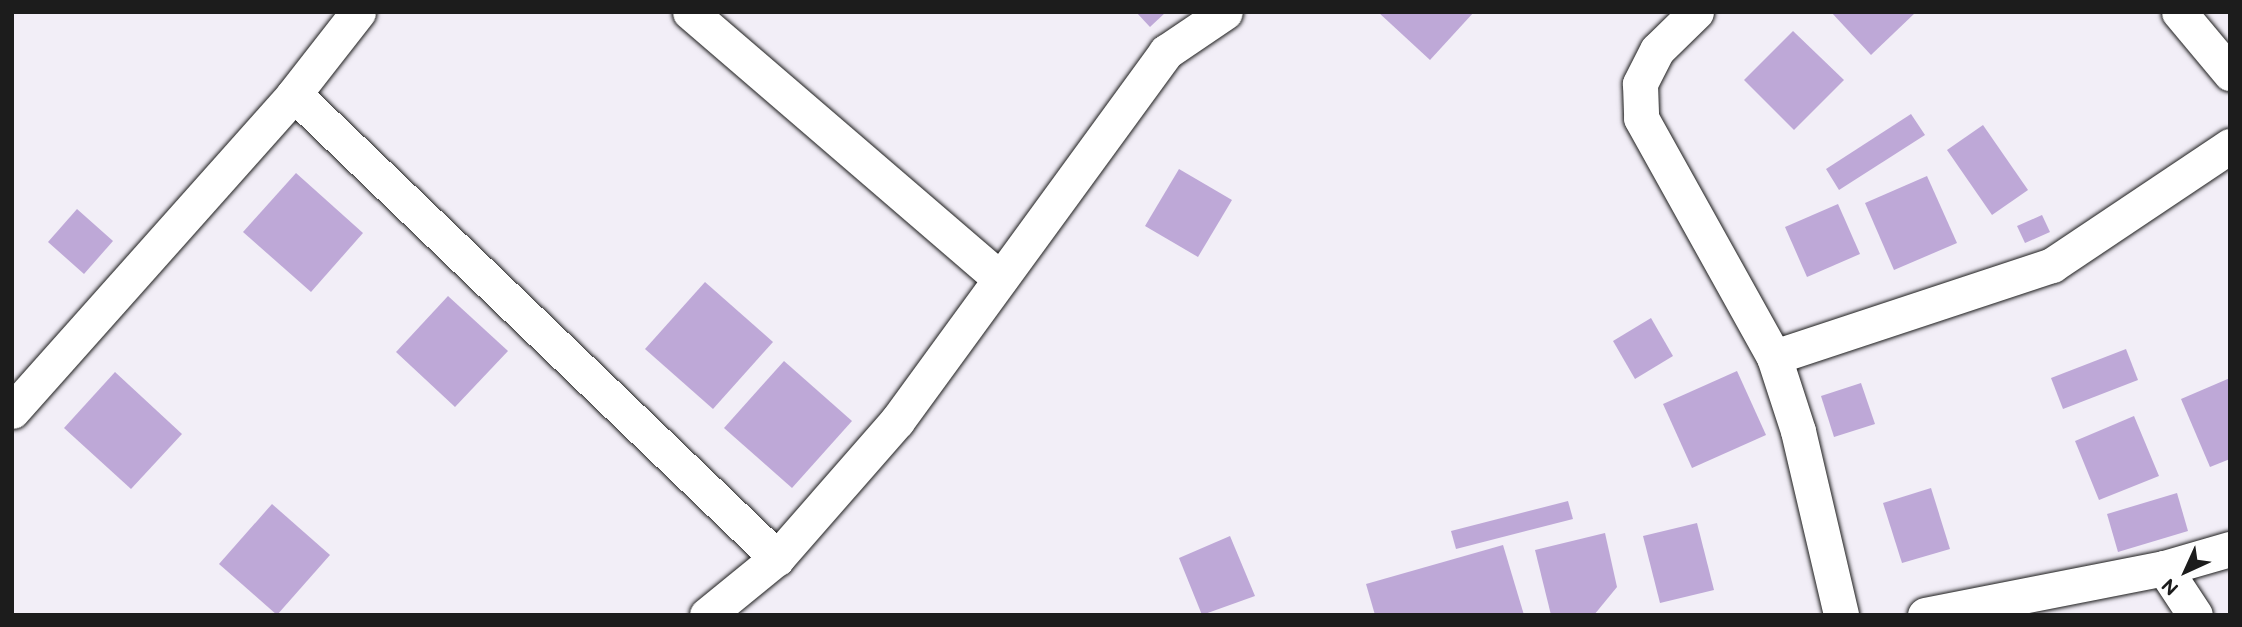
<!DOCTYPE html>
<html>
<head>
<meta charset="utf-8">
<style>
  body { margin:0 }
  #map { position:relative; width:2242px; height:627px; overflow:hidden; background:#f2eef7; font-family:"Balsamiq Sans",sans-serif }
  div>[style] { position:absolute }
  .building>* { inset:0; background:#bea8d7 }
  .roads { filter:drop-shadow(0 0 2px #1c1c1c) drop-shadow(0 0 2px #1c1c1c) }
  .minor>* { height:35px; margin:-17.5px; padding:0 17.5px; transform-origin:17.5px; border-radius:17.5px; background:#fff }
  span { translate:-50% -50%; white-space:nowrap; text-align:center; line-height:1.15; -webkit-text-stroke:5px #fff; paint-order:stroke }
  .frame { position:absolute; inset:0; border:14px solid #1c1c1c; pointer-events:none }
  .north { position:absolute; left:2151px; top:536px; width:70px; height:70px; -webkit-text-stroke:5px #fff; paint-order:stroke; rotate:225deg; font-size:19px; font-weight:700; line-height:28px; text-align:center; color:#1c1c1c }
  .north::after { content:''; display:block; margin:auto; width:24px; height:32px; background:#1c1c1c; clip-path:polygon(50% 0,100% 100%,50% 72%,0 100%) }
</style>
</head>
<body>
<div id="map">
  <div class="building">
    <div style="clip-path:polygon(1136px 12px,1166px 12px,1150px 27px)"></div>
    <div style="clip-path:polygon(1378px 12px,1474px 12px,1430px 60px)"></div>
    <div style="clip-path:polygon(1831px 12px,1916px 12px,1871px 55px)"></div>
    <div style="clip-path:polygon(1793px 31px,1844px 80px,1794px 130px,1744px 80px)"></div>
    <div style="clip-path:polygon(1911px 114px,1925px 135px,1839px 190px,1826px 169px)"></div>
    <div style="clip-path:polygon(1983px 125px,2028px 190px,1992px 215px,1947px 150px)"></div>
    <div style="clip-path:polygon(1179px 169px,1232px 200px,1198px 257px,1145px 226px)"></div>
    <div style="clip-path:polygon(296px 173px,363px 233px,311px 292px,243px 232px)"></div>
    <div style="clip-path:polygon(1927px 176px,1957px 243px,1894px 270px,1865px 203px)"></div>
    <div style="clip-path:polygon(1838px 204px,1860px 254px,1807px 277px,1785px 227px)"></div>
    <div style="clip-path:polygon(77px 209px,113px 241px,84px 274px,48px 242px)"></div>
    <div style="clip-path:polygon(2042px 215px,2050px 232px,2025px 243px,2017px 226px)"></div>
    <div style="clip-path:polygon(705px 282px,773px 342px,713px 409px,645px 349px)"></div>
    <div style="clip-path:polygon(448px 296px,508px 351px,455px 407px,396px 352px)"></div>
    <div style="clip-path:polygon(1651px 318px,1673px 356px,1635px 379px,1613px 341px)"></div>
    <div style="clip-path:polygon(2126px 349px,2138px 380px,2063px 409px,2051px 378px)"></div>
    <div style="clip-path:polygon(784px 361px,852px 421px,792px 488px,724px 428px)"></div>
    <div style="clip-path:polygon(1737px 371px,1766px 435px,1692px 468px,1663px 404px)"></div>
    <div style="clip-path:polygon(115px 372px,182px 434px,131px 489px,64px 428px)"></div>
    <div style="clip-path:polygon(2230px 378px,2230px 459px,2210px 467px,2181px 399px)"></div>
    <div style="clip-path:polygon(1861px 383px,1875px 424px,1834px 437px,1821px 396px)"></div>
    <div style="clip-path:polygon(2134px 416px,2159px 476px,2099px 500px,2075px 441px)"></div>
    <div style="clip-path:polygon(1931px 488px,1950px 549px,1902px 563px,1883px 503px)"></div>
    <div style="clip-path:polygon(2177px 493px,2188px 531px,2118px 552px,2107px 514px)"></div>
    <div style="clip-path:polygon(1568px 501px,1573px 519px,1456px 549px,1451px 531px)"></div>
    <div style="clip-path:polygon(272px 504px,330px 555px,277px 615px,219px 564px)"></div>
    <div style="clip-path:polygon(1697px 523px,1714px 590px,1660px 603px,1643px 536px)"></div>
    <div style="clip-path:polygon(1605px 533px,1617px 587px,1594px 615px,1551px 615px,1535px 550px)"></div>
    <div style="clip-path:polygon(1230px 536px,1255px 596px,1202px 615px,1179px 558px)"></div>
    <div style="clip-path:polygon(1503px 545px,1524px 615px,1375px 615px,1366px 584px)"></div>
  </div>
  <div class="roads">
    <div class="minor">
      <div style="left:690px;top:12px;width:409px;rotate:40.7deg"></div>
      <div style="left:1696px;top:12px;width:54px;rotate:135.7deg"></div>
      <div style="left:1657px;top:50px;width:38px;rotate:117deg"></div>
      <div style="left:1640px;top:84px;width:34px;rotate:88deg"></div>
      <div style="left:1641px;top:118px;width:274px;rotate:60.9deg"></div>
      <div style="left:1774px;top:357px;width:78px;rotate:72deg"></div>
      <div style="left:1798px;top:431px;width:189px;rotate:76.8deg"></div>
      <div style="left:2179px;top:12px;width:80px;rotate:50.1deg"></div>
      <div style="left:294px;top:94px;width:670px;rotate:43.85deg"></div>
      <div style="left:1774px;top:357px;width:293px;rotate:-18.3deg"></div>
      <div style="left:2052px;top:265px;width:214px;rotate:-33.8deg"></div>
      <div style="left:12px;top:411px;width:424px;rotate:-48.3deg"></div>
      <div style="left:294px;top:94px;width:104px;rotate:-52deg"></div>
      <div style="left:2164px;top:568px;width:56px;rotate:56.6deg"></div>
      <div style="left:707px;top:615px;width:90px;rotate:-39.2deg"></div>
      <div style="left:777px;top:558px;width:182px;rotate:-48.8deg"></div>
      <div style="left:897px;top:421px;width:457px;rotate:-53.9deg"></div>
      <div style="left:1166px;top:52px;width:71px;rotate:-34.1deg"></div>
      <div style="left:1925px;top:615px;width:244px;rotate:-11.1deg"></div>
      <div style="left:2164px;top:568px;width:69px;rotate:-16.1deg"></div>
    </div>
  </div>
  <div class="frame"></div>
  <div class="north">N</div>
</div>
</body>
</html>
